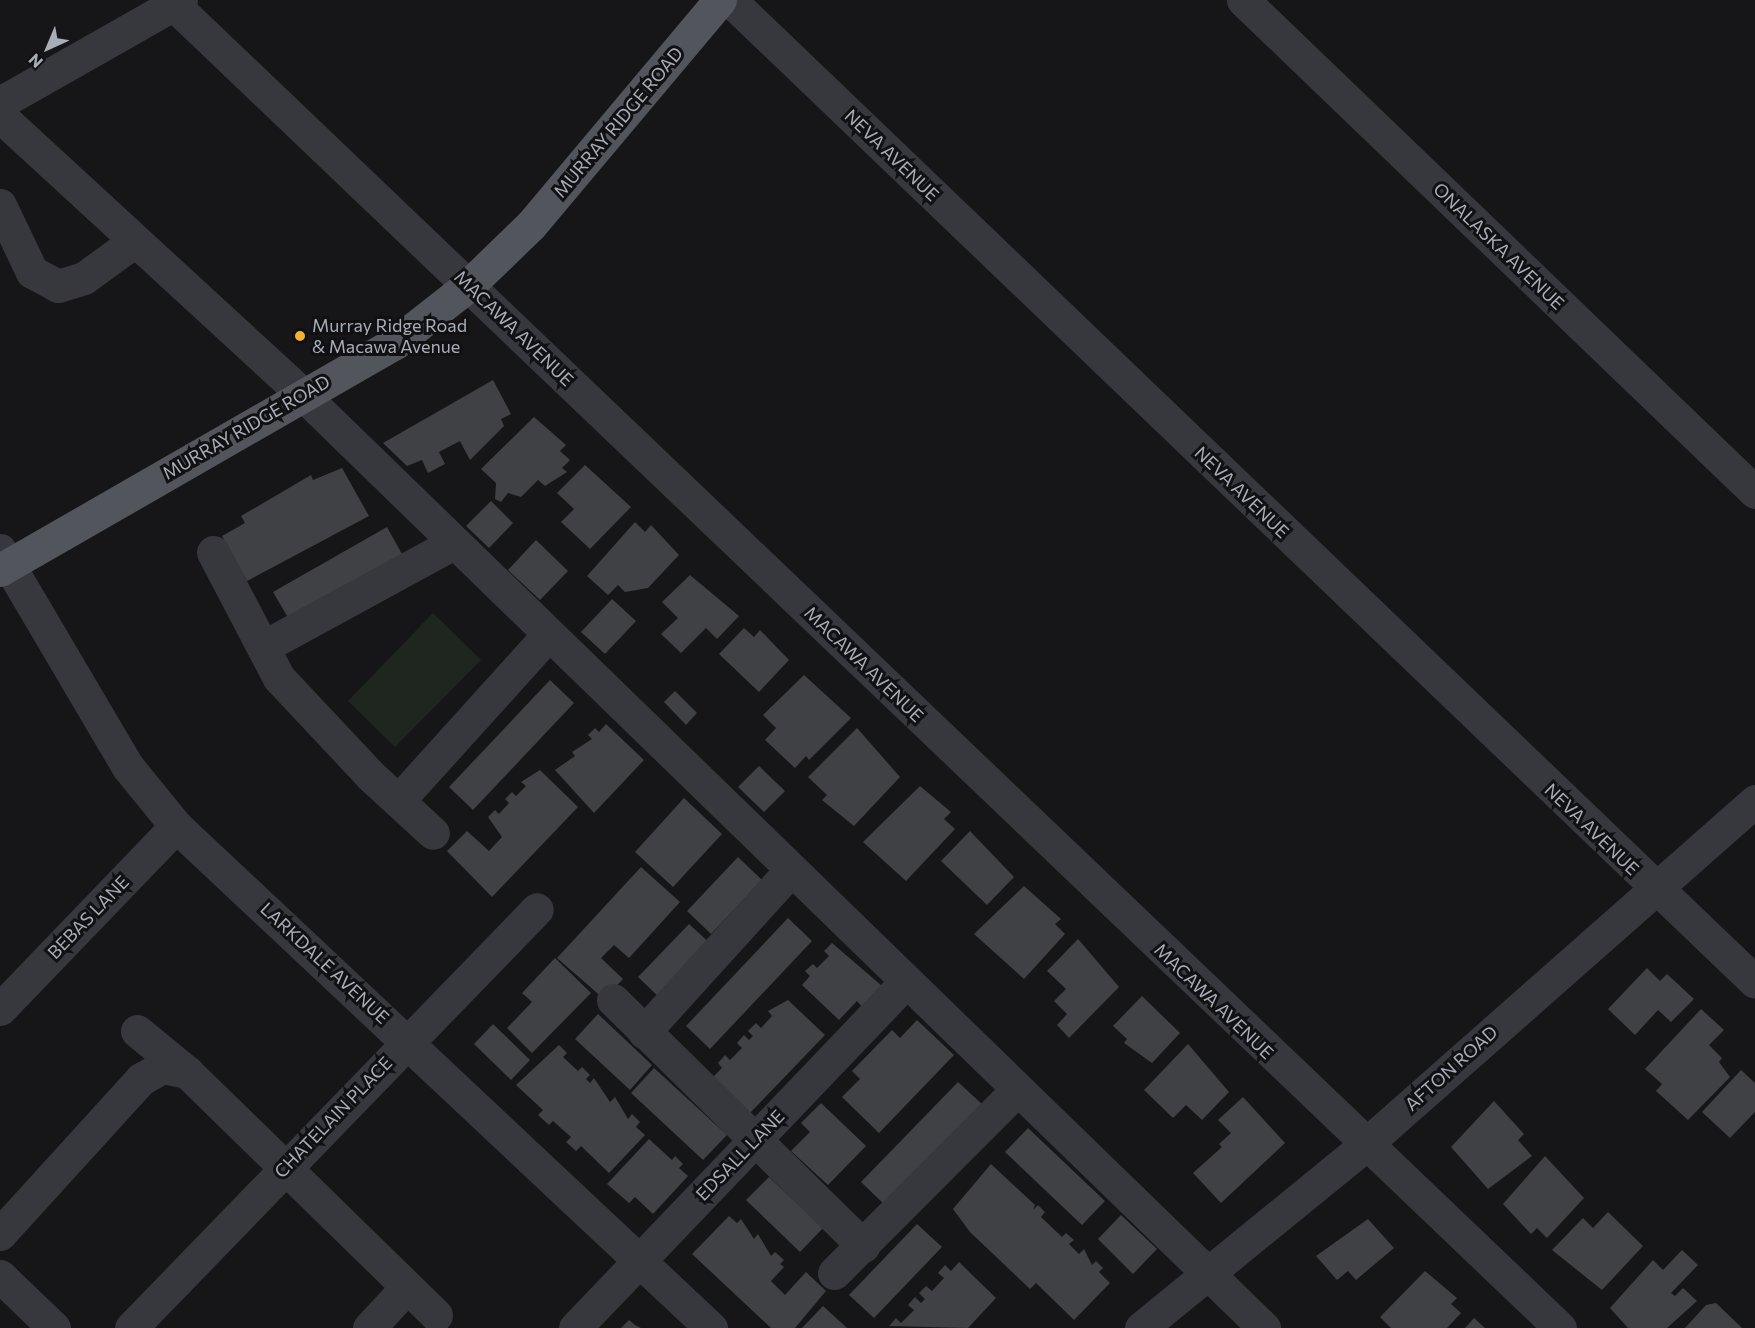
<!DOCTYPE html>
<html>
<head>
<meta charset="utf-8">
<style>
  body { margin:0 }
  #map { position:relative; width:1755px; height:1328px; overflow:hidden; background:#161618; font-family:Commissioner,sans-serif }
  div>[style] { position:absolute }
  .green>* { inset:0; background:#1e261f }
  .building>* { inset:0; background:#404145 }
  .minor>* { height:33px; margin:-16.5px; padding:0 16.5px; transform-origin:16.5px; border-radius:16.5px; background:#37383d }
  .major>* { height:33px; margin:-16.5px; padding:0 16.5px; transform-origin:16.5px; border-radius:16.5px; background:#53555c }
  .dots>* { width:16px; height:16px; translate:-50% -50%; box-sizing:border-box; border:3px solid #111113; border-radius:50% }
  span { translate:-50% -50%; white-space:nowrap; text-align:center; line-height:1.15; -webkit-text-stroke:6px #111113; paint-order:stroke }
  .street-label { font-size:18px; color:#a8adb8 }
  .poi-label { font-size:18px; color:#a8adb8 }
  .left { translate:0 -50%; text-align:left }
  .north { position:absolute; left:18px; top:18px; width:60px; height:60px; -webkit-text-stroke:4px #111113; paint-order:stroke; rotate:224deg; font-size:16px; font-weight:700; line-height:24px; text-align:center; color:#a8adb8 }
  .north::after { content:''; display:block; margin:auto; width:21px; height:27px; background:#a8adb8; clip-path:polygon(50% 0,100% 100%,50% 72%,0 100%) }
</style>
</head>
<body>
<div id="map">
  <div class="green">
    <div style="clip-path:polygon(433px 613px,481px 660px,395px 747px,348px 701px)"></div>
  </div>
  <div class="building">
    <div style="clip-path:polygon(493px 380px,511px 414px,501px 419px,504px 426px,470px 460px,460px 441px,439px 452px,445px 464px,428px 473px,422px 460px,407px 466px,383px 443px)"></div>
    <div style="clip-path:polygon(534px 417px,566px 445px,560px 451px,570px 460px,562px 468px,567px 472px,545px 486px,538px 480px,521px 497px,508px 493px,501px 502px,495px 499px,496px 483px,481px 469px)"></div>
    <div style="clip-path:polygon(585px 465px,631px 507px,590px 549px,561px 522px,574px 509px,557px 493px)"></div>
    <div style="clip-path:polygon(342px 468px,369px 516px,247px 581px,222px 536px,245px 523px,241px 516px,311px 475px,313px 480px)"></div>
    <div style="clip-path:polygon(491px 501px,513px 523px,489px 548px,466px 526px)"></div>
    <div style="clip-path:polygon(635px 522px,645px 532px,651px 525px,679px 555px,648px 588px,625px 592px,618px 585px,608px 595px,587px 576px)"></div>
    <div style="clip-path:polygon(387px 527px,403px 556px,290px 621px,273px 592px)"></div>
    <div style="clip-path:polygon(536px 540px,568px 571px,540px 600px,508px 570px)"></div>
    <div style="clip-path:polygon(690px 575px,739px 616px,717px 639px,706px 628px,681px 653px,661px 634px,678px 618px,662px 602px)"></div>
    <div style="clip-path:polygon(612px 599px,636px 621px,605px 654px,581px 632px)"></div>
    <div style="clip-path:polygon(744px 628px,754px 637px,760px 630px,789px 660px,759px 692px,719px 654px)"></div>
    <div style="clip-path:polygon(804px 675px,851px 718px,809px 760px,806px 756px,795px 768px,765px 740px,776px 728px,763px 715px)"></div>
    <div style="clip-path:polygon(550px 680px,574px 703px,473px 810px,449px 787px)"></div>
    <div style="clip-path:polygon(675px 691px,697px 713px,686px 725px,664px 702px)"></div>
    <div style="clip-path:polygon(606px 724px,644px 760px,594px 813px,555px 770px,575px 756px,572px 752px,592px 739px,588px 735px,595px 728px,599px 732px)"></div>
    <div style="clip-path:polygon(857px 728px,900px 777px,854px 826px,822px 800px,827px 795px,808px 777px)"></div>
    <div style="clip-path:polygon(759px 766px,785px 791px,764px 812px,738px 787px)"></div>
    <div style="clip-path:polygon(540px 770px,578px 807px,492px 897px,447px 851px,467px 831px,489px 851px,502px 837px,488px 817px,495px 810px,499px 814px,509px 803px,505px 799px,512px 792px,516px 796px,526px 786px,521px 782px)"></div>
    <div style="clip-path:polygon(920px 786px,951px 812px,944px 819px,955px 829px,906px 881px,863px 842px)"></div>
    <div style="clip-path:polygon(684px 798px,722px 834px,673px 887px,635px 852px)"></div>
    <div style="clip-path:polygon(970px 831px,1014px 877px,987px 905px,941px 861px)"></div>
    <div style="clip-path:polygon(738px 857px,762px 880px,711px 934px,687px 911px)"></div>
    <div style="clip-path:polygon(641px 867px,680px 902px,629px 958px,614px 945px,601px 958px,623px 979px,604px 999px,557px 958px)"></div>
    <div style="clip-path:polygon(1024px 886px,1061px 919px,1055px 924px,1065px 934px,1024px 979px,974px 934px)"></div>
    <div style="clip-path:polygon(788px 918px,812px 941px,710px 1049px,686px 1026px)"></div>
    <div style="clip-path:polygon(689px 924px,713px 946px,662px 1000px,638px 977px)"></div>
    <div style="clip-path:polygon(1078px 939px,1119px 987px,1069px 1038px,1057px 1025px,1067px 1014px,1054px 1001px,1066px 989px,1047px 971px)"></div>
    <div style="clip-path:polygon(832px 943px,882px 986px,862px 1007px,857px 1001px,839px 1020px,802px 985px,810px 976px,805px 971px,813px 964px,817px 968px,829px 956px,824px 951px)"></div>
    <div style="clip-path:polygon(555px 958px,591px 993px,532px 1053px,507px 1028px,532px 1002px,522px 993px)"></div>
    <div style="clip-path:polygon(1647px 968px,1660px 981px,1667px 974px,1694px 999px,1671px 1022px,1658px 1010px,1635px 1035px,1608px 1009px)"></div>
    <div style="clip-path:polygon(1142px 996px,1180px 1033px,1152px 1063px,1124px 1043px,1127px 1039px,1113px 1026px)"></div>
    <div style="clip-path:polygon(788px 1000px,825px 1035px,750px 1113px,713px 1077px,722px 1068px,718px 1063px,725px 1055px,730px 1060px,742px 1048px,737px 1043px,744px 1035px,749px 1040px,753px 1036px,748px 1031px,756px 1023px,761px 1028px,772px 1016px,768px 1011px)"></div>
    <div style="clip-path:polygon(1701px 1009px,1724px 1030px,1709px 1045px,1722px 1058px,1719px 1062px,1730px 1077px,1688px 1120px,1656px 1091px,1662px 1084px,1645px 1069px)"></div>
    <div style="clip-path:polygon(598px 1014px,652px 1065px,630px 1090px,575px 1039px)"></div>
    <div style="clip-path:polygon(917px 1020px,954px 1055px,879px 1133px,842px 1097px,860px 1079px,852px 1071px,892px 1030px,900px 1038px)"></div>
    <div style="clip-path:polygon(493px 1024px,530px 1060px,511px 1080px,474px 1044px)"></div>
    <div style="clip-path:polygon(1188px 1044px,1229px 1092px,1202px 1120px,1186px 1105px,1173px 1118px,1144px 1090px)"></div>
    <div style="clip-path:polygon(559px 1045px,567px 1053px,563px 1057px,578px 1071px,582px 1067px,590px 1075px,586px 1079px,590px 1083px,594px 1078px,610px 1102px,615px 1097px,628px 1119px,632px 1114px,640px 1122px,636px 1127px,645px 1135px,609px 1173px,581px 1146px,576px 1151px,566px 1142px,571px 1137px,553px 1121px,549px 1125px,538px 1115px,543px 1110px,516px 1085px)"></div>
    <div style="clip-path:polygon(654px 1068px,727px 1135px,703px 1160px,631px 1093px)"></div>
    <div style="clip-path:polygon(1741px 1070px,1755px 1083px,1755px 1112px,1730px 1138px,1702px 1112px)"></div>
    <div style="clip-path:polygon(958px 1082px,983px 1105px,886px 1206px,861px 1182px)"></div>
    <div style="clip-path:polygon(1243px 1097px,1285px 1143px,1221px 1203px,1193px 1173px,1222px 1147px,1219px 1144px,1231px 1133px,1218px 1120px)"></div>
    <div style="clip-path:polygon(1494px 1101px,1524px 1134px,1518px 1140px,1532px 1156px,1488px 1189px,1451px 1147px)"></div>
    <div style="clip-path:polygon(821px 1103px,866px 1146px,828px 1185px,791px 1151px,810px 1132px,801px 1123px)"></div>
    <div style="clip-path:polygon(1028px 1128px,1105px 1201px,1082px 1225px,1005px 1152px)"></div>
    <div style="clip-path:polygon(649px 1139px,672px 1160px,675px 1156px,683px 1164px,679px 1168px,688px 1176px,653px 1214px,635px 1197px,629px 1203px,607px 1184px)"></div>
    <div style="clip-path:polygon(1545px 1156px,1584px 1198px,1547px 1238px,1537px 1228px,1531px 1234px,1503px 1204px)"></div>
    <div style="clip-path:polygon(991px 1164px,1035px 1205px,1033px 1210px,1038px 1205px,1045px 1212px,1041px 1217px,1062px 1237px,1066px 1233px,1074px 1240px,1069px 1244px,1079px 1254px,1084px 1249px,1092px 1265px,1096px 1261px,1103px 1268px,1099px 1272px,1110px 1283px,1074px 1320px,1036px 1283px,1030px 1289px,970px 1232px,953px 1209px)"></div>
    <div style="clip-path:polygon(769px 1177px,823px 1228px,800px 1252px,746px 1200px)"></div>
    <div style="clip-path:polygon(1608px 1212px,1643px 1246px,1602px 1290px,1552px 1250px,1583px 1218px,1593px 1228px)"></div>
    <div style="clip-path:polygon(1121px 1215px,1157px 1249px,1133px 1274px,1098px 1239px)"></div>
    <div style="clip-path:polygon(729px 1216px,737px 1223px,741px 1219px,754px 1239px,758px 1234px,771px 1256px,775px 1252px,784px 1260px,780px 1264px,784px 1267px,771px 1281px,785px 1295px,806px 1272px,826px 1291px,795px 1328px,771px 1328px,692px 1254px)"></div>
    <div style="clip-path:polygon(1368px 1219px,1394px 1248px,1356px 1280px,1348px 1271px,1337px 1280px,1316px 1256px)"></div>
    <div style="clip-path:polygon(917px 1224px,942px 1247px,874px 1318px,849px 1295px)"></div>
    <div style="clip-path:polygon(1682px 1250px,1698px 1265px,1671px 1293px,1675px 1296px,1683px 1288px,1697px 1301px,1667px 1328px,1628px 1328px,1610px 1308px,1653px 1260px,1663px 1270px)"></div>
    <div style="clip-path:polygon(959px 1262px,996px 1298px,968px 1328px,889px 1326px,896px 1318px,901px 1323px,914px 1310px,908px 1305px,915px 1297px,921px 1303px,925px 1299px,919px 1293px,926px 1286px,932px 1291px,944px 1278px,938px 1273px,945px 1265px,951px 1271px)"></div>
    <div style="clip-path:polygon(1425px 1271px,1457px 1298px,1451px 1304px,1461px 1313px,1447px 1328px,1391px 1328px,1380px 1317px)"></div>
    <div style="clip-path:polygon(1716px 1303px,1742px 1328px,1685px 1328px,1706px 1305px)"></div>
    <div style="clip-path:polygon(823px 1306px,847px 1328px,802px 1328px)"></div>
    <div style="clip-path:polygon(1474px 1318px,1485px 1328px,1465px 1328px)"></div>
    <div style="clip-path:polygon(629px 1320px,635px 1325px,641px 1328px,621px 1328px)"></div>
  </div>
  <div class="minor">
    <div style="left:169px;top:0;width:1923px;rotate:43.67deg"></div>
    <div style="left:730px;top:0;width:1419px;rotate:43.77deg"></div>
    <div style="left:1243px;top:0;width:710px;rotate:43.86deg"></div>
    <div style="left:0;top:103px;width:208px;rotate:-29.6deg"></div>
    <div style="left:0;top:116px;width:410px;rotate:42.6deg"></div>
    <div style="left:302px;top:394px;width:1341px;rotate:44.15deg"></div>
    <div style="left:0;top:205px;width:74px;rotate:64.5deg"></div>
    <div style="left:32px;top:272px;width:30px;rotate:28deg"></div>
    <div style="left:58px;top:286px;width:27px;rotate:-17deg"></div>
    <div style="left:84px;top:278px;width:63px;rotate:-36deg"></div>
    <div style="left:0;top:550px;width:252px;rotate:59.5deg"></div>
    <div style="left:128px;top:767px;width:76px;rotate:50.9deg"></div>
    <div style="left:176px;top:826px;width:734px;rotate:43.18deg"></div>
    <div style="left:213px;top:552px;width:142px;rotate:62.4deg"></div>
    <div style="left:279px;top:678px;width:134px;rotate:46.8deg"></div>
    <div style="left:371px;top:776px;width:84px;rotate:42.6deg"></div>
    <div style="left:263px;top:647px;width:217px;rotate:-28.6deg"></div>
    <div style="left:398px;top:801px;width:224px;rotate:-47.9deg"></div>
    <div style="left:613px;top:1000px;width:351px;rotate:44.5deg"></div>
    <div style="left:0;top:1009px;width:254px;rotate:-46.1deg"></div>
    <div style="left:137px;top:1031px;width:65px;rotate:39.4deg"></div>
    <div style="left:644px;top:1032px;width:217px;rotate:-47.8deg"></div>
    <div style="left:0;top:1234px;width:210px;rotate:-47.7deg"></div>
    <div style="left:141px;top:1079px;width:25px;rotate:-29deg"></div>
    <div style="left:163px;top:1067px;width:25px;rotate:12deg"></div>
    <div style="left:187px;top:1072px;width:348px;rotate:44.3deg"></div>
    <div style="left:834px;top:1273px;width:259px;rotate:-45deg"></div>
    <div style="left:0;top:1276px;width:75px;rotate:43.9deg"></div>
    <div style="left:131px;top:1328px;width:583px;rotate:-45.9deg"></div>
    <div style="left:369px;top:1328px;width:56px;rotate:-47.2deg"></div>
    <div style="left:575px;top:1328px;width:477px;rotate:-46.3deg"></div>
    <div style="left:1141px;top:1328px;width:289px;rotate:-39.2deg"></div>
    <div style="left:1365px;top:1145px;width:520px;rotate:-41.41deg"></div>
  </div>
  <div class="major">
    <div style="left:0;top:570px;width:456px;rotate:-29.9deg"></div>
    <div style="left:395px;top:343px;width:94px;rotate:-38.1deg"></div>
    <div style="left:469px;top:285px;width:86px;rotate:-44.1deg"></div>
    <div style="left:531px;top:225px;width:294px;rotate:-50deg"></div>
  </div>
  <div class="dots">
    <div style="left:300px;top:336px;background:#f2b134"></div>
  </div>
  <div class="street-label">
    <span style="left:618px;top:122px;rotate:-50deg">MURRAY RIDGE ROAD</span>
    <span style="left:892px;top:155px;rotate:44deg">NEVA AVENUE</span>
    <span style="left:1499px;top:246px;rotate:44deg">ONALASKA AVENUE</span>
    <span style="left:514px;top:328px;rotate:44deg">MACAWA AVENUE</span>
    <span style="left:246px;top:427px;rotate:-30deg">MURRAY RIDGE ROAD</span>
    <span style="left:1242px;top:492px;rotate:44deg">NEVA AVENUE</span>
    <span style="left:864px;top:664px;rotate:44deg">MACAWA AVENUE</span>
    <span style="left:1592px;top:829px;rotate:44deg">NEVA AVENUE</span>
    <span style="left:88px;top:917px;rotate:-46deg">BEBAS LANE</span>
    <span style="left:325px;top:963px;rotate:43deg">LARKDALE AVENUE</span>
    <span style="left:1214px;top:1001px;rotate:44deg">MACAWA AVENUE</span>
    <span style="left:1451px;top:1068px;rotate:-42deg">AFTON ROAD</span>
    <span style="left:333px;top:1117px;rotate:-46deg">CHATELAIN PLACE</span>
    <span style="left:740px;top:1155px;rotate:-46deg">EDSALL LANE</span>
  </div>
  <div class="poi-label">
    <span class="left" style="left:312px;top:336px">Murray Ridge Road<br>&amp; Macawa Avenue</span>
  </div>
  <div class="north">N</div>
</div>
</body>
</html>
